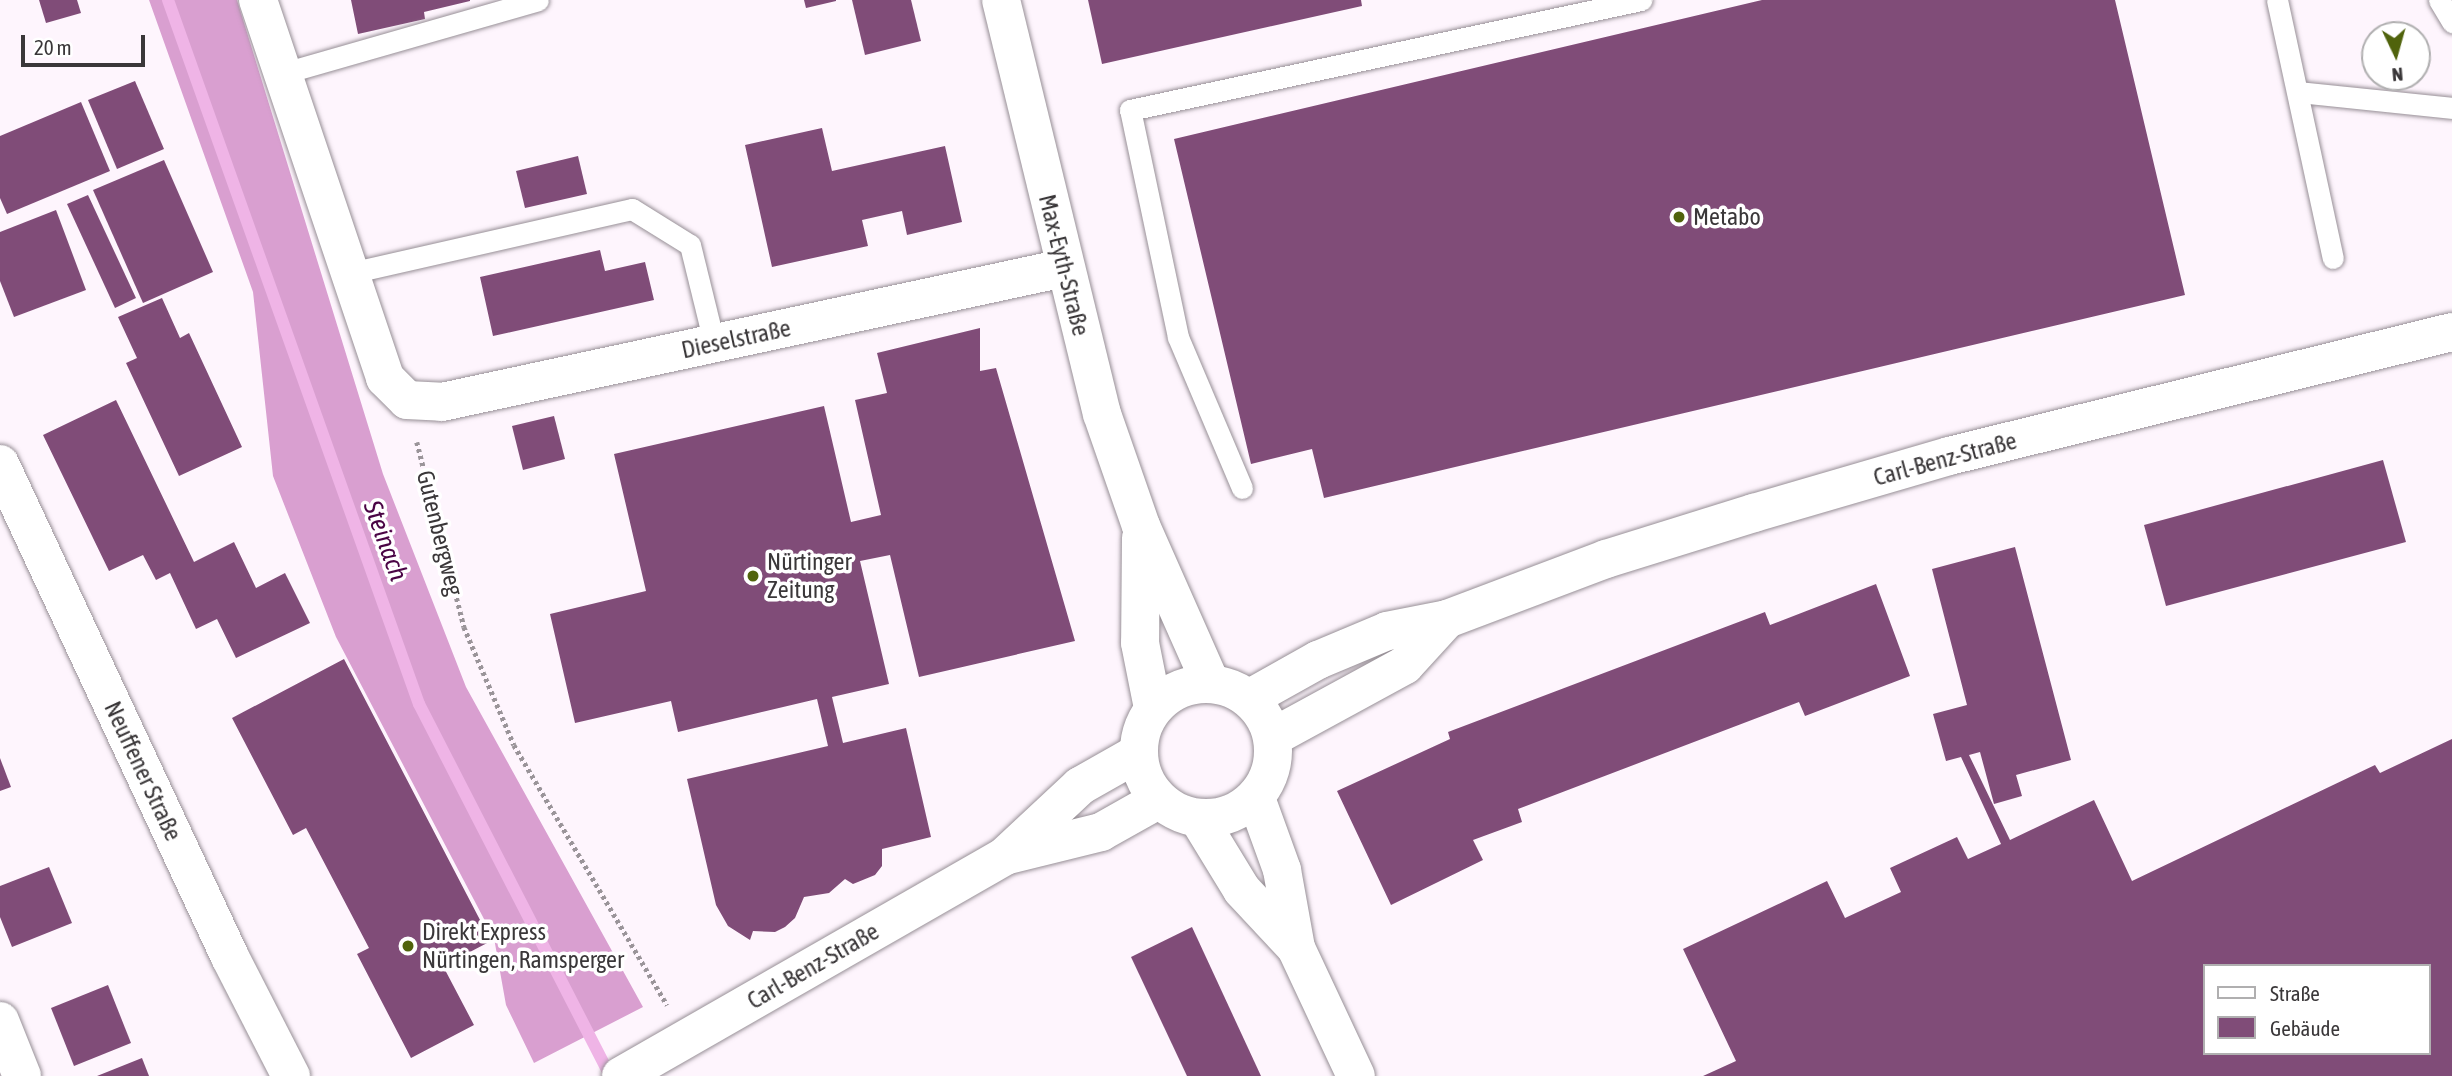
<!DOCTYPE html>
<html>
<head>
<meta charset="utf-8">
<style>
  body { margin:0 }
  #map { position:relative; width:2452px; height:1076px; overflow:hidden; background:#fef5fd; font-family:"Asap Condensed",sans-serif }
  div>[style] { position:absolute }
  .forest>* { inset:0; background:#d99fd0 }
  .stream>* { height:12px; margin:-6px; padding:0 6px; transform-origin:6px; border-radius:6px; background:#efb4e6 }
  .building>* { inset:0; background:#804c78 }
  .path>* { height:4.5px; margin-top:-2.25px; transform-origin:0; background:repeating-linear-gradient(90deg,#9a9499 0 3.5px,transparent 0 7px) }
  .roads { filter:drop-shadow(0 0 2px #978f96) drop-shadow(0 0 2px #978f96) }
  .lane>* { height:21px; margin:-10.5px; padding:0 10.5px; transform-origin:10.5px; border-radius:10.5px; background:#fff }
  .street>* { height:38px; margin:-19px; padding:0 19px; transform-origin:19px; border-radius:19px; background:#fff }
  .secondary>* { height:38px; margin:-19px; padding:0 19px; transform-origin:19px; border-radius:19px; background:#fff }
  .secondary>.ring { margin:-19px; padding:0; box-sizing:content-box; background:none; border:38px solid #fff; border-radius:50% }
  .dots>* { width:19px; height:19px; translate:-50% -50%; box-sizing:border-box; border:4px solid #fff; border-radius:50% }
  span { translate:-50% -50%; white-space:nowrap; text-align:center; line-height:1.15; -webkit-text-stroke:7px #fff; paint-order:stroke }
  .poi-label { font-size:24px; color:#3a3739 }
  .left { translate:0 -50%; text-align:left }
  .street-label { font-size:24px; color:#3a3739 }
  .water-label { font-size:26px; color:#4a0445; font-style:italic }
  .legend { position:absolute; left:2203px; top:964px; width:228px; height:91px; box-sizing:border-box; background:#fff; border:2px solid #b0afb0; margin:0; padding:9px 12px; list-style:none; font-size:21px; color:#3a3739 }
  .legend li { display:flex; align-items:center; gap:14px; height:35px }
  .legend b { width:35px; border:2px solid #b0afb0 }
  .north { position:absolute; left:2361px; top:21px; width:70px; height:70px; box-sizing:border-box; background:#fff; border:2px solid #b0afb0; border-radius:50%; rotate:175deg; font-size:19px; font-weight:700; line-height:28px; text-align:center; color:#3a3739 }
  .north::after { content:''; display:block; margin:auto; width:24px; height:32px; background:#50630c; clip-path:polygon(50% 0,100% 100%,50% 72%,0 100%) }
  .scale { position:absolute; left:21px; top:35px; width:124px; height:32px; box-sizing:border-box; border:4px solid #3a3739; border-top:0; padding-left:9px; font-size:21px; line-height:24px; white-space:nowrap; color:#3a3739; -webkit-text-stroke:5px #fff; paint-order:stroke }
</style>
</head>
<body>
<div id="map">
  <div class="forest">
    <div style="clip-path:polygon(149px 0,237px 0,383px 474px,466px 687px,643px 1007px,534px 1063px,506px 1005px,494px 938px,336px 637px,273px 476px,253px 292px)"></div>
  </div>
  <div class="stream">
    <div style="left:168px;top:0;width:747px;rotate:70.38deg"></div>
    <div style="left:419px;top:704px;width:418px;rotate:62.8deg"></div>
  </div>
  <div class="building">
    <div style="clip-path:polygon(39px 0,77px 0,81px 13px,46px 23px)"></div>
    <div style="clip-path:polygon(351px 0,470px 0,470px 1px,424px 12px,425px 19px,358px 34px)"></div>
    <div style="clip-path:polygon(804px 0,836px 0,836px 1px,806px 8px)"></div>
    <div style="clip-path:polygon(852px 0,911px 0,921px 41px,865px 55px)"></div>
    <div style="clip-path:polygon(1088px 0,1361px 0,1362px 6px,1102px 64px)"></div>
    <div style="clip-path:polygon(1762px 0,2115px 0,2185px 295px,1324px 498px,1312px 449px,1251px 464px,1174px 139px)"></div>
    <div style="clip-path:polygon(135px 81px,164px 149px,117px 169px,88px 100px)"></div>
    <div style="clip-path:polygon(81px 102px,110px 171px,7px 214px,0 198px,0 136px)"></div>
    <div style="clip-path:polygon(822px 128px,832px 171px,945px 146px,962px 222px,907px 235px,902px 211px,862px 220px,868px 246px,772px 267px,745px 145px)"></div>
    <div style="clip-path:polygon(578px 156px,587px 194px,525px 208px,516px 171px)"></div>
    <div style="clip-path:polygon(164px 160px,213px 272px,143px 303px,93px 190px)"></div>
    <div style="clip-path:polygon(88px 195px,136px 298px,115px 308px,67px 204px)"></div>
    <div style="clip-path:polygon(56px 210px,86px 290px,14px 317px,0 281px,0 232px)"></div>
    <div style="clip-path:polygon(600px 250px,605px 271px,645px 262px,654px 300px,493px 336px,480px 277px)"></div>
    <div style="clip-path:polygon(162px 298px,180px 338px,189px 333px,242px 447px,179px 476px,126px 363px,137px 358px,118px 317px)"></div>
    <div style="clip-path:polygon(980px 328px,980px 371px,996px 368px,1075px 641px,919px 677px,890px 555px,860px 561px,889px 684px,832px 697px,843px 743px,906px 728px,931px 837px,882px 849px,882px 866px,875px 875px,853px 884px,845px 879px,829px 893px,804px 897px,795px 918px,785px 927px,775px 932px,753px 931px,750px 940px,728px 926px,716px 905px,687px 779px,828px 746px,817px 699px,678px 732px,671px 701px,575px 723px,550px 614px,646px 591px,614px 454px,824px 406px,851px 522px,881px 515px,855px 400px,887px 393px,877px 353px)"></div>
    <div style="clip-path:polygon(116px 400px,194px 562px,234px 542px,256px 588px,285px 573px,310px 623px,236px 658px,217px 619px,196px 629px,170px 573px,156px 580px,143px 555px,109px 571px,43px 435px)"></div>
    <div style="clip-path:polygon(554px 416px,565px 459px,523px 470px,512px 426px)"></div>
    <div style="clip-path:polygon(2383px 460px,2406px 542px,2166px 606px,2144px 525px)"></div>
    <div style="clip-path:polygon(evenodd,2015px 547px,2071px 760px,2016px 775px,2022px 796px,1994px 804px,1980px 752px,1969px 755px,2010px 840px,2094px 800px,2132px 881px,2375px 765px,2380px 773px,2452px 739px,2452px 1076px,1703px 1076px,1736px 1061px,1683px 949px,1827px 881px,1845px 918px,1901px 892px,1890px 868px,1957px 837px,1968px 859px,2001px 844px,1961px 757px,1946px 761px,1933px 714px,1967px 705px,1932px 569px,2015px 547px,2205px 966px,2429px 966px,2429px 1053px,2205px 1053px,2205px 966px)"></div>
    <div style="clip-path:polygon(1876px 584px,1910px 676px,1805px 716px,1799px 702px,1518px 809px,1522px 822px,1473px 840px,1483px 860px,1391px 905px,1337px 791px,1450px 739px,1448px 732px,1765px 612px,1770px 625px)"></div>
    <div style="clip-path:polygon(344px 659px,491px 941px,443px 966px,474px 1025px,411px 1058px,357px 954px,369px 948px,306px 828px,293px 835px,232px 718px)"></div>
    <div style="clip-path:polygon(0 758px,11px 787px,0 791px)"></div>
    <div style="clip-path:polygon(49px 867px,72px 923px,12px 947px,0 917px,0 886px)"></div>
    <div style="clip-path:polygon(1192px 927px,1261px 1076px,1187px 1076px,1131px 957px)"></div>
    <div style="clip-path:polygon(108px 985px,131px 1043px,74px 1066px,51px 1008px)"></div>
    <div style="clip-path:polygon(142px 1058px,149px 1076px,97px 1076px)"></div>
  </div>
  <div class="path">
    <div style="left:417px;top:442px;width:191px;rotate:75.7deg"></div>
    <div style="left:464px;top:627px;width:128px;rotate:67deg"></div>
    <div style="left:514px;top:745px;width:302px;rotate:59.5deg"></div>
  </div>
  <div class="roads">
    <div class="lane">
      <div style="left:2277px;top:0;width:264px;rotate:77.8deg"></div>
      <div style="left:2439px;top:0;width:26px;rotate:59deg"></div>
      <div style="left:284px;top:73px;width:264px;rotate:-16deg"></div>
      <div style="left:2298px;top:92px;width:155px;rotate:5.9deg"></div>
      <div style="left:350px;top:273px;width:289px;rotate:-12.8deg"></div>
      <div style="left:632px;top:209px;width:68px;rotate:31.8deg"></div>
      <div style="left:690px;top:245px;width:101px;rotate:76.2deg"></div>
      <div style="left:1242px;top:488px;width:164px;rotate:-113deg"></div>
      <div style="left:1178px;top:337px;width:232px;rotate:-101.9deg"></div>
      <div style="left:1130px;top:110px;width:523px;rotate:-12.15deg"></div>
    </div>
    <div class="street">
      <div style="left:258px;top:0;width:399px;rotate:71.4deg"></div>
      <div style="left:385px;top:378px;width:31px;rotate:45deg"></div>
      <div style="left:407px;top:400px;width:35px;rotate:3deg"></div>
      <div style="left:442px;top:402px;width:636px;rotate:-12.16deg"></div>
      <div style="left:1001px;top:0;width:426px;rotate:76.3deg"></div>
      <div style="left:1102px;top:414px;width:119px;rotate:70.8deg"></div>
      <div style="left:1141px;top:526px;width:171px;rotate:66.1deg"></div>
      <div style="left:1141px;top:538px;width:105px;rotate:90.5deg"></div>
      <div style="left:1140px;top:643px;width:66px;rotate:78.7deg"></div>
      <div style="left:1256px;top:798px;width:77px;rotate:70.1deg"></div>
      <div style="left:1282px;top:870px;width:79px;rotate:79.8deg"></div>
      <div style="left:1296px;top:948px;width:141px;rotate:64.9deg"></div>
      <div style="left:1198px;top:818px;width:84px;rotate:58.6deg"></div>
      <div style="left:1242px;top:890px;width:79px;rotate:47deg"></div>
      <div style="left:0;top:1021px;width:59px;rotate:68.2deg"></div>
    </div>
    <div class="secondary">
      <div style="left:0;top:464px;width:544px;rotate:64.99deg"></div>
      <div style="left:230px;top:957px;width:134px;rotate:62.9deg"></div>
      <div class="ring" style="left:1139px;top:684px;width:96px;height:96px"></div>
      <div style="left:1250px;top:698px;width:78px;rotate:-29.2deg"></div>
      <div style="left:1318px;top:660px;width:75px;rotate:-22.8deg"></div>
      <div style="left:1387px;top:631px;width:61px;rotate:-11.3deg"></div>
      <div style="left:1447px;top:619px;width:170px;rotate:-20.7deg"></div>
      <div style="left:1606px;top:559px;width:155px;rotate:-17.3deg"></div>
      <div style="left:1754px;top:513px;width:203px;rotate:-16.3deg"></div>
      <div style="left:1949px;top:456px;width:518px;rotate:-13.85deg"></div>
      <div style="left:1273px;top:737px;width:150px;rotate:-28.6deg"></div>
      <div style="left:1405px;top:665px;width:62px;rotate:-47.6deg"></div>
      <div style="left:1008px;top:855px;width:96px;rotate:-13.9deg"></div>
      <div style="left:1101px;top:832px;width:65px;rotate:-29.3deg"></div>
      <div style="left:621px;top:1076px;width:443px;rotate:-29.8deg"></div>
      <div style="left:1005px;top:856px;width:103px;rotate:-43deg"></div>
      <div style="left:1080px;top:786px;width:67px;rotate:-29.6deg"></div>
    </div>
  </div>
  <div class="dots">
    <div style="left:1679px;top:217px;background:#50630c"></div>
    <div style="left:753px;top:576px;background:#50630c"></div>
    <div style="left:408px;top:946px;background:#50630c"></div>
  </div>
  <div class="poi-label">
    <span class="left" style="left:1693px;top:217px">Metabo</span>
    <span class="left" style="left:767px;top:576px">Nürtinger<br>Zeitung</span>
    <span class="left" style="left:422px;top:946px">Direkt Express<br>Nürtingen, Ramsperger</span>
  </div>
  <div class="street-label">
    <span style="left:1064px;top:265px;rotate:76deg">Max-Eyth-Straße</span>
    <span style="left:736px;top:339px;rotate:-12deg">Dieselstraße</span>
    <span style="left:1945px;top:459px;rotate:-15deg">Carl-Benz-Straße</span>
    <span style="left:440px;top:533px;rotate:76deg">Gutenbergweg</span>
    <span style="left:143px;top:771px;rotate:65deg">Neuffener Straße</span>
    <span style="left:813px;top:966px;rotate:-30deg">Carl-Benz-Straße</span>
  </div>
  <div class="water-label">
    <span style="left:385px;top:541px;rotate:70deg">Steinach</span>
  </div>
  <ul class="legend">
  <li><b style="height:9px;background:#fff"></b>Straße</li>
  <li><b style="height:19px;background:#804c78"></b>Gebäude</li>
  </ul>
  <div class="north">N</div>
  <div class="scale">20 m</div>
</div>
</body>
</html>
